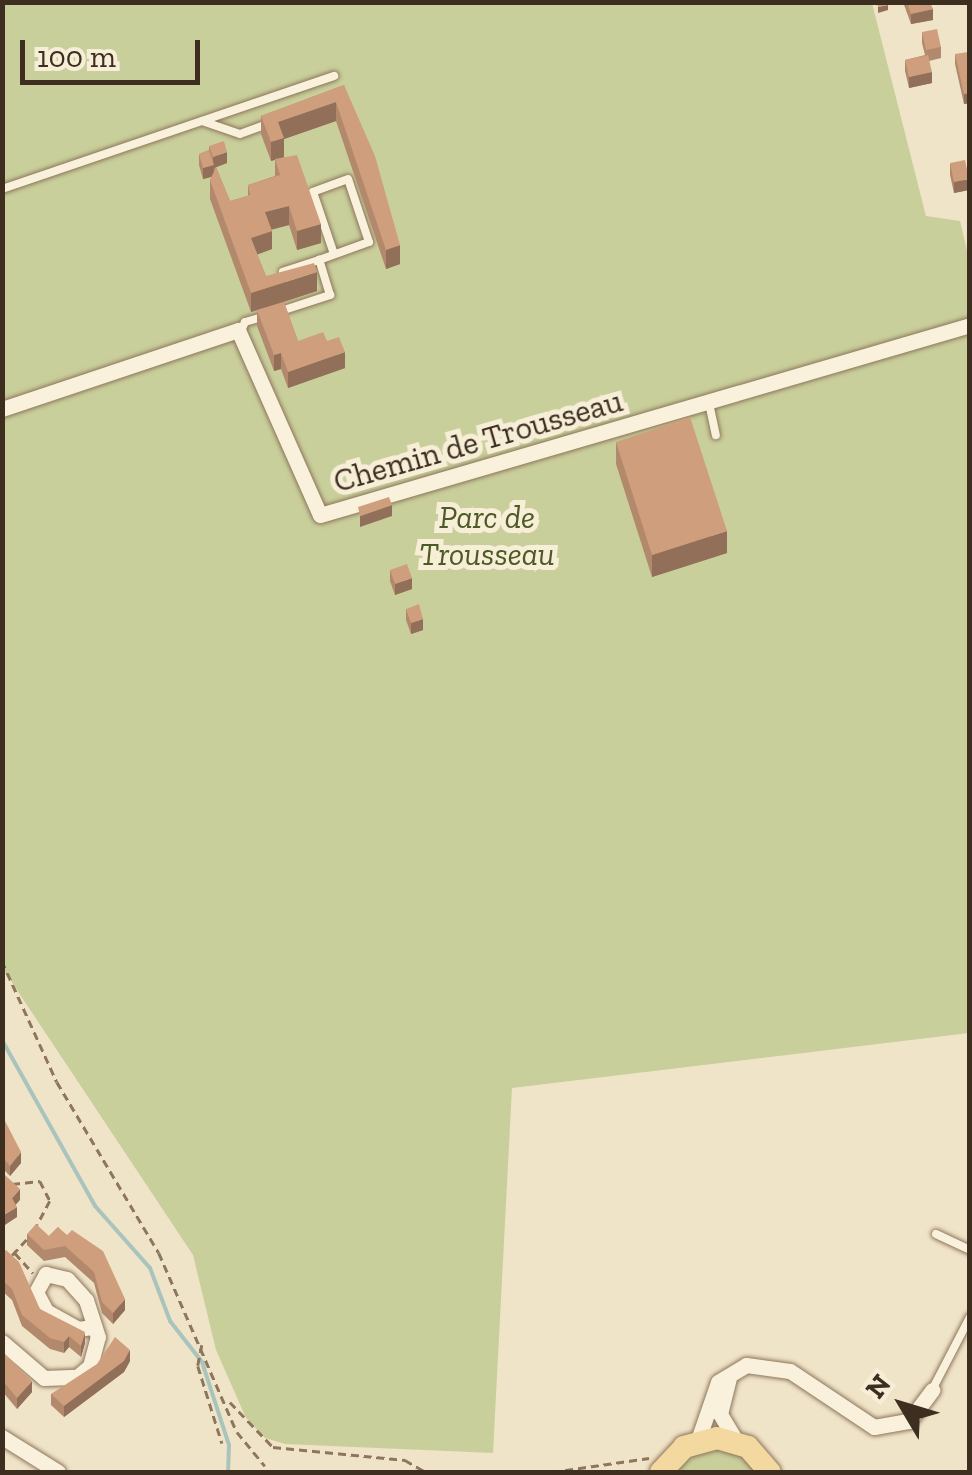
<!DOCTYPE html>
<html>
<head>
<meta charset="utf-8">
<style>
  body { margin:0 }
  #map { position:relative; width:972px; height:1475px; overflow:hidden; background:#f0e4c8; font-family:"Zilla Slab",serif }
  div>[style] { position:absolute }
  .green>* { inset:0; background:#c9cf9b }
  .stream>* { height:4px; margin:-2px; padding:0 2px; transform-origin:2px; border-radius:2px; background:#a9c4bc }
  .path>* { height:2.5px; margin-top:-1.25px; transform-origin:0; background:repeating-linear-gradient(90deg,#8d765c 0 8px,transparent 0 13px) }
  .roads { filter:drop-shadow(0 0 2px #8d765c) drop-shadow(0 0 2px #8d765c) }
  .lane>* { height:8px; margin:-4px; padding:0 4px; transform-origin:4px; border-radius:4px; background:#faf1dc }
  .street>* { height:15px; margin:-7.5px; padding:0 7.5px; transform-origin:7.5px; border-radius:7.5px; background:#faf1dc }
  .primary>* { height:22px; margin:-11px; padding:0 11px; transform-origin:11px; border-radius:11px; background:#f3d9a0 }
  .wall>* { inset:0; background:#b2896c }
  .shaded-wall>* { inset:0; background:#916f58 }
  .building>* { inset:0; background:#cf9f7d }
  span { translate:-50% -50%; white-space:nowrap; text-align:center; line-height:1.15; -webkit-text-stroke:10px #f7eed8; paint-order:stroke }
  .street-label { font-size:32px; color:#3d2e20 }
  .park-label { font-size:32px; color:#4d5a26; font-style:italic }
  .frame { position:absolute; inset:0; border:5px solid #3d2e20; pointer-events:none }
  .north { position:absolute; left:852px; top:1355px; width:100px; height:100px; -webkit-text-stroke:8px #f7eed8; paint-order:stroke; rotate:308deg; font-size:28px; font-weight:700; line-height:40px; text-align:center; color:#3d2e20 }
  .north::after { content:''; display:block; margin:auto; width:35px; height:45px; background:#3d2e20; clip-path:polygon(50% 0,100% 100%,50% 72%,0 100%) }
  .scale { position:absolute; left:20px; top:40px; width:180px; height:45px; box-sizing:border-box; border:5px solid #3d2e20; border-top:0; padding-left:12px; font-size:30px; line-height:35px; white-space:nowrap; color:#3d2e20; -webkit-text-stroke:8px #f7eed8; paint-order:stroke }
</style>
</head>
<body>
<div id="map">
  <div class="green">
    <div style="clip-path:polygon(2px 3px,872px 3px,926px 216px,960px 221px,970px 263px,969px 1033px,512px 1088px,493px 1453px,285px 1444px,265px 1438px,246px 1418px,216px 1350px,193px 1255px,3px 969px)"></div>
    <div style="clip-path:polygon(709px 1447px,742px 1455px,757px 1472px,669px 1472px)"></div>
  </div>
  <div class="stream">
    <div style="left:2px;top:1040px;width:190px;rotate:60.7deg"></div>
    <div style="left:95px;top:1206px;width:83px;rotate:48.4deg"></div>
    <div style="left:150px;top:1268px;width:57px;rotate:69.3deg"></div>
    <div style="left:170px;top:1321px;width:52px;rotate:52deg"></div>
    <div style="left:202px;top:1362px;width:87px;rotate:72deg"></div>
    <div style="left:229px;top:1445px;width:27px;rotate:92deg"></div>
  </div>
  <div class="path">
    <div style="left:2px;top:961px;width:133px;rotate:65.6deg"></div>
    <div style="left:57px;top:1082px;width:199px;rotate:59.2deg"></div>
    <div style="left:159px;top:1253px;width:195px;rotate:66.5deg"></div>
    <div style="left:237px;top:1432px;width:44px;rotate:50.5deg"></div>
    <div style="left:12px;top:1184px;width:28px;rotate:-6deg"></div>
    <div style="left:40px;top:1181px;width:22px;rotate:63deg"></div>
    <div style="left:50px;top:1201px;width:27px;rotate:118deg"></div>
    <div style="left:15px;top:1253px;width:27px;rotate:48deg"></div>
    <div style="left:12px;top:1255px;width:22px;rotate:-47deg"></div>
    <div style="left:202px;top:1345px;width:21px;rotate:101deg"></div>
    <div style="left:198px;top:1366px;width:81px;rotate:72.7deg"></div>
    <div style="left:230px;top:1402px;width:62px;rotate:46.3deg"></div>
    <div style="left:273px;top:1447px;width:133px;rotate:5.6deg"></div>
    <div style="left:405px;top:1460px;width:24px;rotate:30deg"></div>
    <div style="left:552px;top:1472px;width:98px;rotate:-8.2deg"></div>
  </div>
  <div class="roads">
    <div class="lane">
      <div style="left:202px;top:121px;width:40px;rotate:18.9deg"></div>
      <div style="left:240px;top:134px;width:29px;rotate:-20deg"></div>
      <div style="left:2px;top:189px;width:351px;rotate:-18.8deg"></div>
      <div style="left:319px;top:260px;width:53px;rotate:-19.8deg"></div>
      <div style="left:369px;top:242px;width:66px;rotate:-108.4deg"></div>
      <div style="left:348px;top:179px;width:37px;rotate:160deg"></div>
      <div style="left:313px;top:192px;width:65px;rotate:71.3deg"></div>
      <div style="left:281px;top:311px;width:52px;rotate:-18.1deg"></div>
      <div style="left:330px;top:295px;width:37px;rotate:-107deg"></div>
      <div style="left:319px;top:260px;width:38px;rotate:162deg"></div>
      <div style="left:240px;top:333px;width:12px;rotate:-66deg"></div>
      <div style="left:245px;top:322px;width:19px;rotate:-16deg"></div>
      <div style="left:709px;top:403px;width:33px;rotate:78deg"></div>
      <div style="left:936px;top:1234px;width:38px;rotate:25deg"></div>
      <div style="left:932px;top:1390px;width:82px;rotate:-62.5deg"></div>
    </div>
    <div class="street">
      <div style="left:2px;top:409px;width:249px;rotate:-18.5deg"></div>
      <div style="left:238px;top:330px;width:202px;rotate:66.1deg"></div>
      <div style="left:320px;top:515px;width:677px;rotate:-16.29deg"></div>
      <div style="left:2px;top:1342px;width:55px;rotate:40.6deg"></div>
      <div style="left:44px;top:1378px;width:33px;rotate:-2deg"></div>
      <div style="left:77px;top:1377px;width:17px;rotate:-40deg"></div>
      <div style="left:90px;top:1366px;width:30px;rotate:-75deg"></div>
      <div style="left:98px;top:1337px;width:39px;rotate:-108deg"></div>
      <div style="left:86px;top:1300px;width:28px;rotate:-132deg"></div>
      <div style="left:67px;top:1279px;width:22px;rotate:-167deg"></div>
      <div style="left:46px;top:1274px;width:21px;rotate:119deg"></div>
      <div style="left:36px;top:1292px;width:21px;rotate:62deg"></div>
      <div style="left:46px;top:1311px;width:37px;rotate:29deg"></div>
      <div style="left:78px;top:1329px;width:15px;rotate:-8deg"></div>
      <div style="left:729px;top:1378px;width:37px;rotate:104deg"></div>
      <div style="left:720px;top:1414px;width:31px;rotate:59deg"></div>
      <div style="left:2px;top:1437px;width:66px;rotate:32deg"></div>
      <div style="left:698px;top:1440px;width:61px;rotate:-71deg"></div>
      <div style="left:718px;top:1382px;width:33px;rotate:-31deg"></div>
      <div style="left:746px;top:1365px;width:44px;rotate:7.8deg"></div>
      <div style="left:790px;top:1371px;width:101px;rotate:33.7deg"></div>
      <div style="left:874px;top:1427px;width:36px;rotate:-10deg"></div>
      <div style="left:909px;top:1421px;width:39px;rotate:-53deg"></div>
    </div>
    <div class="primary">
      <div style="left:661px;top:1472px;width:34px;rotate:-47deg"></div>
      <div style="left:684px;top:1447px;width:34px;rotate:-15deg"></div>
      <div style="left:717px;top:1438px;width:32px;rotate:16deg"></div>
      <div style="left:748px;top:1447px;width:33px;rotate:49deg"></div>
    </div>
  </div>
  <div class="wall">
    <div style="clip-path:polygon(903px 2px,930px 2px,933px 20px,911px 24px)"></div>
    <div style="clip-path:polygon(922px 32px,941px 47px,941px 58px,929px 61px,932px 83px,909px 88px,905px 71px,905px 60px,925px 55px,922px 43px)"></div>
    <div style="clip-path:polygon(955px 54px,970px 58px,970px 103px,964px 104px,955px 64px)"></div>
    <div style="clip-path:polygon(344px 85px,400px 264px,386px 269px,336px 121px,284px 139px,284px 157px,321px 243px,297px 250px,289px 225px,271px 230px,272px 249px,257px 254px,266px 276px,317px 291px,284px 302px,298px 341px,327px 341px,345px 368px,288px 388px,281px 369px,274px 371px,257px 326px,257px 310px,251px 312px,210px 199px,210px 180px,212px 177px,203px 179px,199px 165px,199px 154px,209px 150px,209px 146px,227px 163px,216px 167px,230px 201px,248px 196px,248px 185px,275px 176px,275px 160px,271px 161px,261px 134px,261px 116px)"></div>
    <div style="clip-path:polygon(950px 163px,969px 190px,954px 193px,950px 175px)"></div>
    <div style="clip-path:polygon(616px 442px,727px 553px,652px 577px,616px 464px)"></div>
    <div style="clip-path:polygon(390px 570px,412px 589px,395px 595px,390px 581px)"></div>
    <div style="clip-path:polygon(406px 609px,423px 630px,411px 634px,406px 620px)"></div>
    <div style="clip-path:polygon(2px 1115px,21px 1163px,10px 1176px,2px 1168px)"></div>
    <div style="clip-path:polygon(58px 1227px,125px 1310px,113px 1324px,102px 1313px,94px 1283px,65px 1257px,44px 1261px,27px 1245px,27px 1234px,49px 1236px)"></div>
    <div style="clip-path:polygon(2px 1254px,40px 1309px,85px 1343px,81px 1357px,69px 1347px,64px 1353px,50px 1349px,22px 1326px,12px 1300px,2px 1291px)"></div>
    <div style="clip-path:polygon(2px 1351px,32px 1392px,17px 1409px,2px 1391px)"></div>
    <div style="clip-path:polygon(130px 1361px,124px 1372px,64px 1417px,51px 1405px,51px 1394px)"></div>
  </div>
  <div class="shaded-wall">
    <div style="clip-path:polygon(888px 5px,888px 10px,878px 13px,878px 7px)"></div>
    <div style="clip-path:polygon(933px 9px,933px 20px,911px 24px,911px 14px)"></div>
    <div style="clip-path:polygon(932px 72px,932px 83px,909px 88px,909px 77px)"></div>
    <div style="clip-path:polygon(970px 93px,970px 103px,964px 104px,964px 94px)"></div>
    <div style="clip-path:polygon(336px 102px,336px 121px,284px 139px,284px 157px,271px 161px,271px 142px,278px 122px)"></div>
    <div style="clip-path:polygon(227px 152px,227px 163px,214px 168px,214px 176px,203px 179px,203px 168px,213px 165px,213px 157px)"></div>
    <div style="clip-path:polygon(969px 179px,969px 190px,954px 193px,954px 182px)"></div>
    <div style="clip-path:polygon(289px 206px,289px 225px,265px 231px,265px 212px)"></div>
    <div style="clip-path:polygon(321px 224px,321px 243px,297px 250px,297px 231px)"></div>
    <div style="clip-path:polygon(272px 231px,272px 249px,251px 257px,251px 238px)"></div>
    <div style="clip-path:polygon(400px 245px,400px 264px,386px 269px,386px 250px)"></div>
    <div style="clip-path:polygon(317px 272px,317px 291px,251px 312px,251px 293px)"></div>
    <div style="clip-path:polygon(345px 352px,345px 368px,288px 388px,288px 372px)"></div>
    <div style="clip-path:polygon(281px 353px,281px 369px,274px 371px,274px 355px)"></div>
    <div style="clip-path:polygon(392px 505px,392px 516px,360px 527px,360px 516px)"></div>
    <div style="clip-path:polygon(727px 531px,727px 553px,652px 577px,652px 555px)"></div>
    <div style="clip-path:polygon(412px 578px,412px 589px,395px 595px,395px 584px)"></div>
    <div style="clip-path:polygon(423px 619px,423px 630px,411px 634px,411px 623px)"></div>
    <div style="clip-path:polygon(21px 1152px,21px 1163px,10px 1176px,10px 1166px)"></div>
    <div style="clip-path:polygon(20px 1189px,20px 1200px,12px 1209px,12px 1198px)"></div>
    <div style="clip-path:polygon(17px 1207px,17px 1217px,2px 1227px,2px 1216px)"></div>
    <div style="clip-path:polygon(125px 1299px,125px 1310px,113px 1324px,113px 1313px)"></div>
    <div style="clip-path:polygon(85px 1332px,85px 1343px,81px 1357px,81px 1346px)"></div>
    <div style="clip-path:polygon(69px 1336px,69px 1347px,64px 1353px,64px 1342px)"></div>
    <div style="clip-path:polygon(130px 1350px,130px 1361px,124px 1372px,64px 1417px,64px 1406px)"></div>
    <div style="clip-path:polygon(32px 1381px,32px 1392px,17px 1409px,17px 1398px)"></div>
  </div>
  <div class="building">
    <div style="clip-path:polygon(877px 2px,888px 2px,888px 5px,878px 7px)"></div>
    <div style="clip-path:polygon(907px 2px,930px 2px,933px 9px,911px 14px)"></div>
    <div style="clip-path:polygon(937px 29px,941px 47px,926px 50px,922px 32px)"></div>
    <div style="clip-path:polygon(968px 52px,970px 93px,964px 94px,955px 54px)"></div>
    <div style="clip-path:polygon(928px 55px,932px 72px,909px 77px,905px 60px)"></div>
    <div style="clip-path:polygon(344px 85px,375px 156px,400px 245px,386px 250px,336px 102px,278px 122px,284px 138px,271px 142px,261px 116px)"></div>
    <div style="clip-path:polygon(224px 141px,227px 152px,213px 157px,209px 146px)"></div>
    <div style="clip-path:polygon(209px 150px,214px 165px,203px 168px,199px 154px)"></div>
    <div style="clip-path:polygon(297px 155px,321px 224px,297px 231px,289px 206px,265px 212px,272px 231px,251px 238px,266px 276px,314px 263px,317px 272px,251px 293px,210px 180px,216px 167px,230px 201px,250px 195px,248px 185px,280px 175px,275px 159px)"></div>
    <div style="clip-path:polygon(965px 160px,969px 179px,954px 182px,950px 163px)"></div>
    <div style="clip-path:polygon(284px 302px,298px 341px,323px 332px,327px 341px,339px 337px,345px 352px,288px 372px,281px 353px,274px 355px,257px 310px)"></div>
    <div style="clip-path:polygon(690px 417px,727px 531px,652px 555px,616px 442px)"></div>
    <div style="clip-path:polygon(389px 497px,392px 505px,360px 516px,358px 507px)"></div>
    <div style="clip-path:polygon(407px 564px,412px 578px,395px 584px,390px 570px)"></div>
    <div style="clip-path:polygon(419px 604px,423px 619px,411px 623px,406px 609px)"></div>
    <div style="clip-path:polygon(2px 1115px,21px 1152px,10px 1166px,2px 1157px)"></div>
    <div style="clip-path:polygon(5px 1175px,20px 1189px,12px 1198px,17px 1207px,2px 1216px,2px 1178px)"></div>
    <div style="clip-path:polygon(36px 1224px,49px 1236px,58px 1227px,67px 1235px,72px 1230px,103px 1251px,125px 1299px,113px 1313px,102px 1302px,94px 1272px,65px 1246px,44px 1250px,27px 1234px)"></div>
    <div style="clip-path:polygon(6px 1250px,19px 1262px,40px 1309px,85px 1332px,81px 1346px,69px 1336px,64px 1342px,50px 1338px,22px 1315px,12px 1289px,2px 1280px,2px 1254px)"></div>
    <div style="clip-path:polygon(115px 1337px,130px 1350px,124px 1361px,64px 1406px,51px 1394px,97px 1364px)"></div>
    <div style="clip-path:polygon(2px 1351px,32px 1381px,17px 1398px,2px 1380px)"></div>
  </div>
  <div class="street-label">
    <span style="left:478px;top:441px;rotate:-16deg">Chemin de Trousseau</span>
  </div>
  <div class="park-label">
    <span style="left:487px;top:536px">Parc de<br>Trousseau</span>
  </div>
  <div class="frame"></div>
  <div class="north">N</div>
  <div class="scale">100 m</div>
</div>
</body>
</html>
